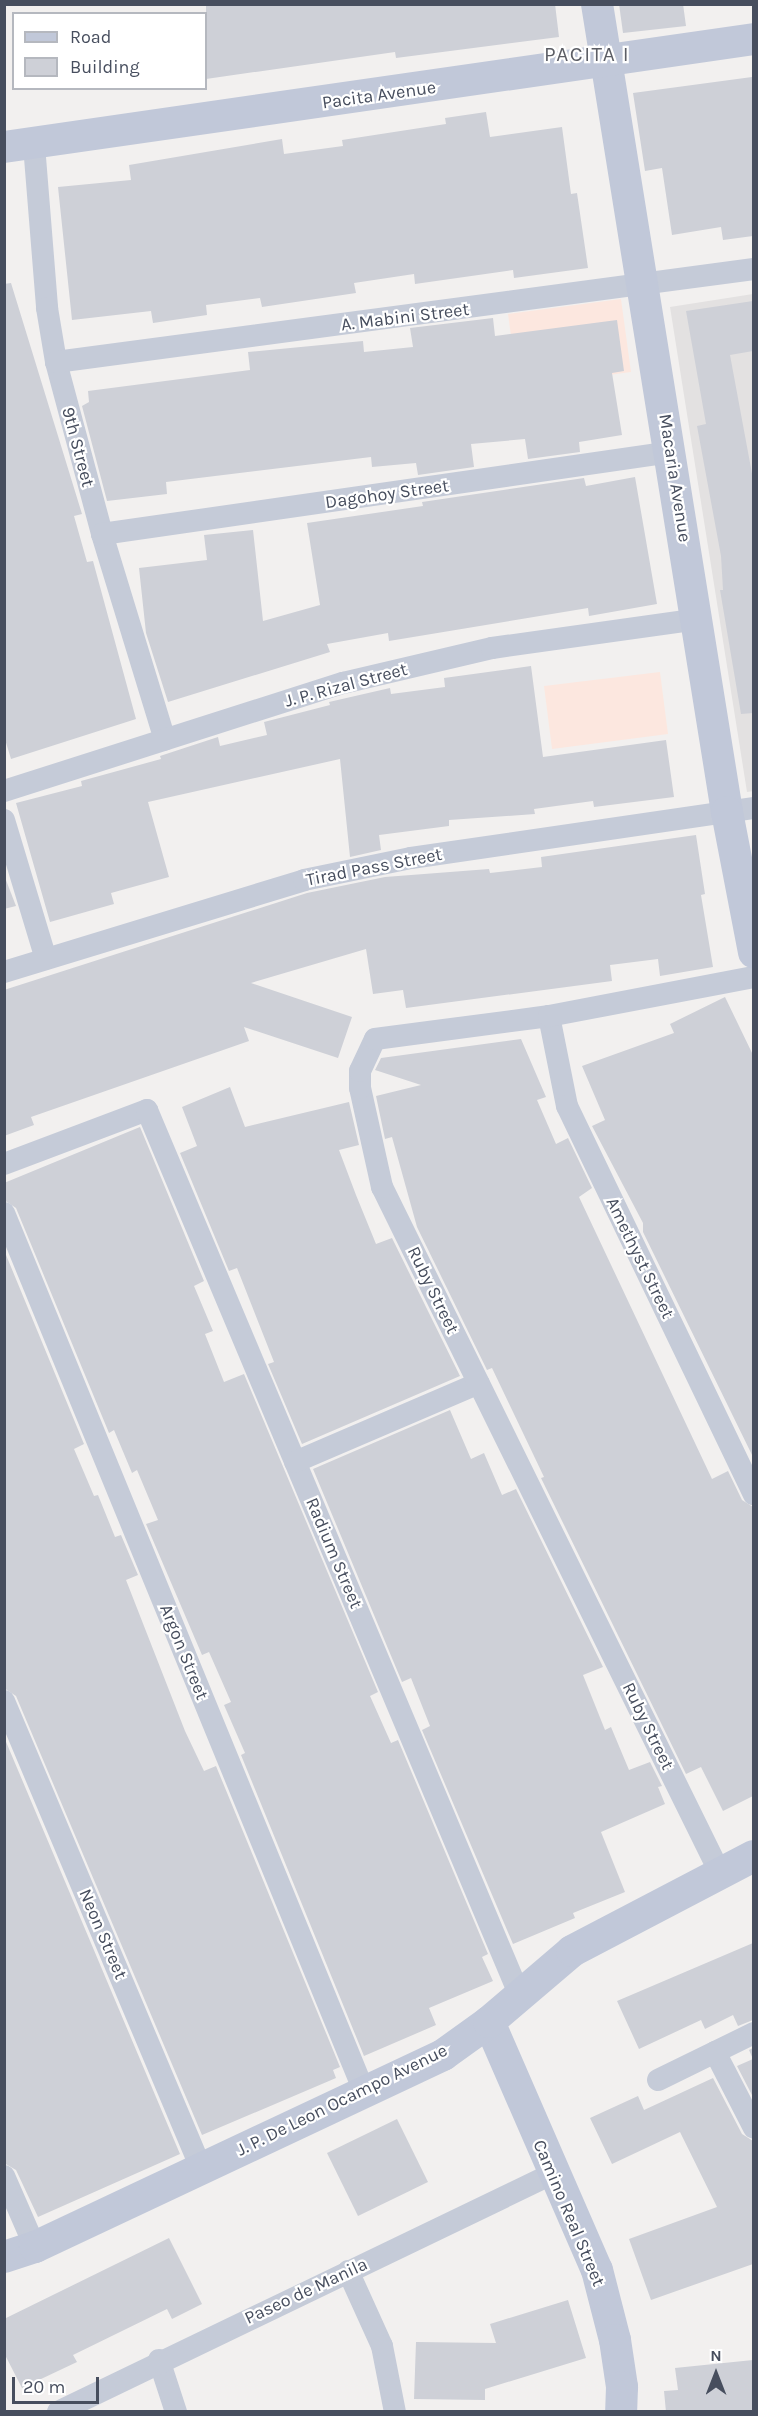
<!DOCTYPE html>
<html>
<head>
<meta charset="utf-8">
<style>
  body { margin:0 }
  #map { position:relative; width:758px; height:2416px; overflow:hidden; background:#f2f0ef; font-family:Karla,sans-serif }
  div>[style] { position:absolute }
  .education>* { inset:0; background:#e3e1e1 }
  .medical>* { inset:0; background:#fce7df }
  .building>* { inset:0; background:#ced0d7 }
  .street>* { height:22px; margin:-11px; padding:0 11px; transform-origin:11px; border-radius:11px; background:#c5cbd8 }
  .secondary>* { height:32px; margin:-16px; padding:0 16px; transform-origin:16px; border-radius:16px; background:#c1c8d9 }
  span { translate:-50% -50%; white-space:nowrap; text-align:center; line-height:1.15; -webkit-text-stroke:4.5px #fff; paint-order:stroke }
  .street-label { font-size:18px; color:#474e5e }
  .quarter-label { font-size:21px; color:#5c5e65; letter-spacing:1.5px }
  .frame { position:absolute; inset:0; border:6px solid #474e5e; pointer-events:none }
  .legend { position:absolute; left:12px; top:12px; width:195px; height:78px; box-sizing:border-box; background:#fff; border:2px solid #b5b8bf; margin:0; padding:8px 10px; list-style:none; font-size:18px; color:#474e5e }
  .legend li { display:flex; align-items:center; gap:12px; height:30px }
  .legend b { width:30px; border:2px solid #b5b8bf }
  .north { position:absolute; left:686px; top:2344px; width:60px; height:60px; -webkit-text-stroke:4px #fff; paint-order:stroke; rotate:0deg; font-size:16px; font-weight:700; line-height:24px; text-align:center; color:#474e5e }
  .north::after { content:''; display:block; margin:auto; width:21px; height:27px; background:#474e5e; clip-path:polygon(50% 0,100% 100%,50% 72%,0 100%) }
  .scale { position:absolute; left:12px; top:2377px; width:87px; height:27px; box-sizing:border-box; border:3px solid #474e5e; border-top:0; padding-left:8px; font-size:18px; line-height:21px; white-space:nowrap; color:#474e5e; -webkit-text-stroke:4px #fff; paint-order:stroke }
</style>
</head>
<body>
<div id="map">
  <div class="education">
    <div style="clip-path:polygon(753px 294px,754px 791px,747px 792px,670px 307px)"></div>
  </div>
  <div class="medical">
    <div style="clip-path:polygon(621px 299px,631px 372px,518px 387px,508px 314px)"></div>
    <div style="clip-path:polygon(660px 672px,668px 734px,552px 749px,544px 686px)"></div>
  </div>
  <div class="building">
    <div style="clip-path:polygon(206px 4px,555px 4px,559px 37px,396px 58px,395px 52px,206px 79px)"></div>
    <div style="clip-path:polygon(619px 4px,683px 4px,686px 26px,623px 33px)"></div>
    <div style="clip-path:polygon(752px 77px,753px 236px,723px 240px,721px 227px,672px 235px,662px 168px,645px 171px,633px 93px)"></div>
    <div style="clip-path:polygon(486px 112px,490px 137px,562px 127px,571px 194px,577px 193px,588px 268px,514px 278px,513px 270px,415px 284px,414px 274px,354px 283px,356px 293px,262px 307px,260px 298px,206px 305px,207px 315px,153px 323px,151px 311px,72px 320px,58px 187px,131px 180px,129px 165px,282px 139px,284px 154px,343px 146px,342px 140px,446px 124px,445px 118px)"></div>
    <div style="clip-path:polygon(11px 283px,82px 514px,74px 516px,87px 562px,93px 561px,136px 719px,11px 759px,4px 736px,4px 284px)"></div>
    <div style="clip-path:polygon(753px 301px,753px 351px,730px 355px,753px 479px,753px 713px,741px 714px,720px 590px,723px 590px,721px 556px,697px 426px,706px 424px,686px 311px)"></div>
    <div style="clip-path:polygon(493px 318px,495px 336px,617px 320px,624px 371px,612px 373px,622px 435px,579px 442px,580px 452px,528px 459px,525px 439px,471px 444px,474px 467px,418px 475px,416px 463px,372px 467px,371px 457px,166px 482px,167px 494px,107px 501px,82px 406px,89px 402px,88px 391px,250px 370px,248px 352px,363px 341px,364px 352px,413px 347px,410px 328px)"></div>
    <div style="clip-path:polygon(635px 477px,657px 604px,589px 616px,588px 608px,389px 641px,388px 633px,327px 644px,330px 652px,168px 702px,146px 633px,139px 568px,207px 560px,204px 535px,253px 530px,263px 621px,320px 605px,307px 523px,423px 506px,422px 502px,584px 478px,586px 486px)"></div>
    <div style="clip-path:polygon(531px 666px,543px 757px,666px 740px,674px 797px,594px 807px,593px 801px,534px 809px,535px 814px,449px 820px,449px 826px,379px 835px,381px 850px,350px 857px,340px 759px,148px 802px,169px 877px,111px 893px,114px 904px,50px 922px,16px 803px,82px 786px,81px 781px,161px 759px,160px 756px,218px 737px,220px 746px,267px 735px,264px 722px,330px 705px,329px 702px,390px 688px,391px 694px,445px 687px,444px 678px)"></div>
    <div style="clip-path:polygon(696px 835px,705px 894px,701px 895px,713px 967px,660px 976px,658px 959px,610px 965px,612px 981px,406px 1008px,403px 990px,373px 994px,366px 949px,251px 983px,352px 1017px,338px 1058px,244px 1027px,249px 1041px,31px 1117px,34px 1125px,4px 1136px,4px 990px,307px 893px,385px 877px,489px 869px,490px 873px,542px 867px,541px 857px)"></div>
    <div style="clip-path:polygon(4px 875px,16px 906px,4px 909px)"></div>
    <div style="clip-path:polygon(725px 997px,753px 1055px,753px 1457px,643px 1232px,643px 1223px,592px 1126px,605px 1120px,582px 1066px,674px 1033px,670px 1024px)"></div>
    <div style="clip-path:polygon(521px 1039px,546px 1097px,537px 1100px,556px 1144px,568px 1138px,592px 1188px,579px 1197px,712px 1479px,728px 1471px,742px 1500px,753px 1507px,753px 1796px,723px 1811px,701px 1767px,686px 1774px,541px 1478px,544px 1477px,492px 1368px,487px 1370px,417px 1227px,392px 1137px,385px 1139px,376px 1096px,421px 1085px,375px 1070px,381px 1058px)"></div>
    <div style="clip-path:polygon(230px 1087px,245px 1127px,349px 1102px,359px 1145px,339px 1150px,356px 1195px,376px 1244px,392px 1238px,460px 1376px,302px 1444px,268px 1364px,274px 1362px,237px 1268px,229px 1271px,180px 1153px,197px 1146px,182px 1107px)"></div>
    <div style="clip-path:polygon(140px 1127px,204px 1281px,194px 1286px,213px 1331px,205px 1334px,224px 1382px,244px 1374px,378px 1692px,370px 1696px,391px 1743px,398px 1740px,488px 1954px,482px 1957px,493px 1981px,429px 2008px,436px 2025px,364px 2056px,241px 1755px,245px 1753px,224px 1705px,231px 1702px,209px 1652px,202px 1655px,146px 1524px,158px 1520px,137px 1470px,132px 1473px,114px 1430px,109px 1433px,16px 1208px,4px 1200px,4px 1183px)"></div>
    <div style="clip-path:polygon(4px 1250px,84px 1444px,74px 1449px,94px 1496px,98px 1495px,115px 1537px,121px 1535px,138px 1575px,126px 1580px,185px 1731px,204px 1771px,216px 1766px,340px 2067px,333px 2070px,336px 2078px,202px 2135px,16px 1696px,4px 1688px)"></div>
    <div style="clip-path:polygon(450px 1410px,471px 1459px,484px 1453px,502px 1495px,516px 1489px,603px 1667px,583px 1675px,605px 1730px,611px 1727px,629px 1770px,650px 1762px,662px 1786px,658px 1787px,665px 1804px,601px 1832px,625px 1892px,573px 1913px,575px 1918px,513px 1944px,422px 1730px,430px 1726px,411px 1678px,402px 1682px,313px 1469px)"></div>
    <div style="clip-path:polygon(4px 1737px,180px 2154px,38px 2217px,16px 2170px,4px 2163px)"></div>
    <div style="clip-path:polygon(753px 1943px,753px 2020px,738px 2026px,733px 2015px,705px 2029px,701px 2020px,639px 2049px,617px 2001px)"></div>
    <div style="clip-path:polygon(753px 2048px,753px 2097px,737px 2066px,753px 2059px,749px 2050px)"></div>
    <div style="clip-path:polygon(713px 2078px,742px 2134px,753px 2141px,753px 2264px,651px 2300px,629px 2239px,717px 2207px,680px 2132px,612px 2164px,590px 2118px,638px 2096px,644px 2110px)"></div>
    <div style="clip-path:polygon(397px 2119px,428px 2182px,358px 2216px,327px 2153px)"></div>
    <div style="clip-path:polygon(169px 2238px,202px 2304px,172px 2319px,167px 2309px,73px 2355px,77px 2362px,22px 2388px,4px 2353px,4px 2319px)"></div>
    <div style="clip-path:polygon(568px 2300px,586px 2358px,485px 2389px,485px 2400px,414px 2399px,416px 2342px,496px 2343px,490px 2324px)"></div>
    <div style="clip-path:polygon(753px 2360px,753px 2412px,666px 2412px,664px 2391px,678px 2390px,675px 2368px)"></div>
  </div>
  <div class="street">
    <div style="left:34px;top:145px;width:164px;rotate:85.4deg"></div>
    <div style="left:47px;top:308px;width:55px;rotate:80.5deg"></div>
    <div style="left:56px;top:362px;width:178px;rotate:75deg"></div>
    <div style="left:102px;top:534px;width:215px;rotate:73deg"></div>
    <div style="left:56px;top:362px;width:704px;rotate:-7.59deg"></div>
    <div style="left:102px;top:534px;width:576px;rotate:-8.19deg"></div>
    <div style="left:4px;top:791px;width:356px;rotate:-17.7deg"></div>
    <div style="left:343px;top:683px;width:153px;rotate:-13.2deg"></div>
    <div style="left:492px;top:648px;width:208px;rotate:-8deg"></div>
    <div style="left:4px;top:820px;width:145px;rotate:73.2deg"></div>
    <div style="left:4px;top:972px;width:314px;rotate:-17deg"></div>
    <div style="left:304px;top:880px;width:109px;rotate:-11.6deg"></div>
    <div style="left:411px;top:858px;width:347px;rotate:-8.3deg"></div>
    <div style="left:549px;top:1016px;width:92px;rotate:78.7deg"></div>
    <div style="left:567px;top:1106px;width:431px;rotate:64.3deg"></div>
    <div style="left:4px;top:1164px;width:153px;rotate:-20.7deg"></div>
    <div style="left:147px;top:1110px;width:961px;rotate:67.17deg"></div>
    <div style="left:4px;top:1213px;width:949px;rotate:67.71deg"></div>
    <div style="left:295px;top:1462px;width:200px;rotate:-23.2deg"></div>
    <div style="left:4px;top:1701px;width:507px;rotate:67.13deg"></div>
    <div style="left:721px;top:1875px;width:767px;rotate:-116.23deg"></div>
    <div style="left:382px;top:1187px;width:101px;rotate:-102.5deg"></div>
    <div style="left:360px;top:1088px;width:17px;rotate:-90deg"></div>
    <div style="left:360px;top:1071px;width:35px;rotate:-65deg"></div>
    <div style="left:375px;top:1039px;width:176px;rotate:-7.5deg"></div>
    <div style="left:549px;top:1016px;width:209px;rotate:-10.8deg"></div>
    <div style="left:715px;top:2052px;width:85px;rotate:62.8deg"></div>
    <div style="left:658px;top:2080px;width:107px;rotate:-26.1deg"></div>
    <div style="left:4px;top:2176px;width:77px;rotate:66.4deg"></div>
    <div style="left:348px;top:2271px;width:82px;rotate:65.6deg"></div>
    <div style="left:382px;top:2346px;width:67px;rotate:78.9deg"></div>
    <div style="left:159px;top:2360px;width:55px;rotate:71.9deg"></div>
    <div style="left:58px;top:2412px;width:553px;rotate:-25.73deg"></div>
  </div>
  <div class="secondary">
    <div style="left:597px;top:4px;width:818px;rotate:80.86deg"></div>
    <div style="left:727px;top:812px;width:143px;rotate:79.1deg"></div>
    <div style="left:4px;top:147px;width:758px;rotate:-8.19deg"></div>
    <div style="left:489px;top:2022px;width:270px;rotate:66.5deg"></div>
    <div style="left:597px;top:2270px;width:72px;rotate:75.6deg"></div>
    <div style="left:615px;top:2340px;width:48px;rotate:81.5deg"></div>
    <div style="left:622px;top:2387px;width:25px;rotate:92deg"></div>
    <div style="left:4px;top:2257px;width:33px;rotate:-18deg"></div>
    <div style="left:35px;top:2247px;width:451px;rotate:-25.2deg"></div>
    <div style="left:443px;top:2055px;width:57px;rotate:-35.7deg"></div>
    <div style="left:489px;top:2022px;width:109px;rotate:-40.5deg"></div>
    <div style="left:572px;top:1951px;width:205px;rotate:-27.6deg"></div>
  </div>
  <div class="street-label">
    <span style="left:379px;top:95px;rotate:-8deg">Pacita Avenue</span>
    <span style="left:405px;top:317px;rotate:-7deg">A. Mabini Street</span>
    <span style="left:78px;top:447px;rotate:75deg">9th Street</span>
    <span style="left:675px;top:478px;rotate:81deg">Macaria Avenue</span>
    <span style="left:387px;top:494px;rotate:-8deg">Dagohoy Street</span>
    <span style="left:346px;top:685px;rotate:-15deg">J. P. Rizal Street</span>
    <span style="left:374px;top:867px;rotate:-11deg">Tirad Pass Street</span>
    <span style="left:640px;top:1258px;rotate:64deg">Amethyst Street</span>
    <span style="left:433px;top:1290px;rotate:64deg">Ruby Street</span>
    <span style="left:334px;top:1553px;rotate:67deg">Radium Street</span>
    <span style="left:184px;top:1652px;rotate:68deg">Argon Street</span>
    <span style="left:648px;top:1726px;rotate:64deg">Ruby Street</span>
    <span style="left:103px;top:1934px;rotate:67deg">Neon Street</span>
    <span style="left:342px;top:2100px;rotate:-26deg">J. P. De Leon Ocampo Avenue</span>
    <span style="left:569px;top:2213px;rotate:67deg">Camino Real Street</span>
    <span style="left:306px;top:2291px;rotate:-25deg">Paseo de Manila</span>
  </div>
  <div class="quarter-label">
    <span style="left:587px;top:54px">PACITA I</span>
  </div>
  <div class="frame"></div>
  <ul class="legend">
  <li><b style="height:8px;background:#c1c8d9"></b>Road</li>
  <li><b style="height:16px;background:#ced0d7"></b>Building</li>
  </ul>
  <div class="north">N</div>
  <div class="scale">20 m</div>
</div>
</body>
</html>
